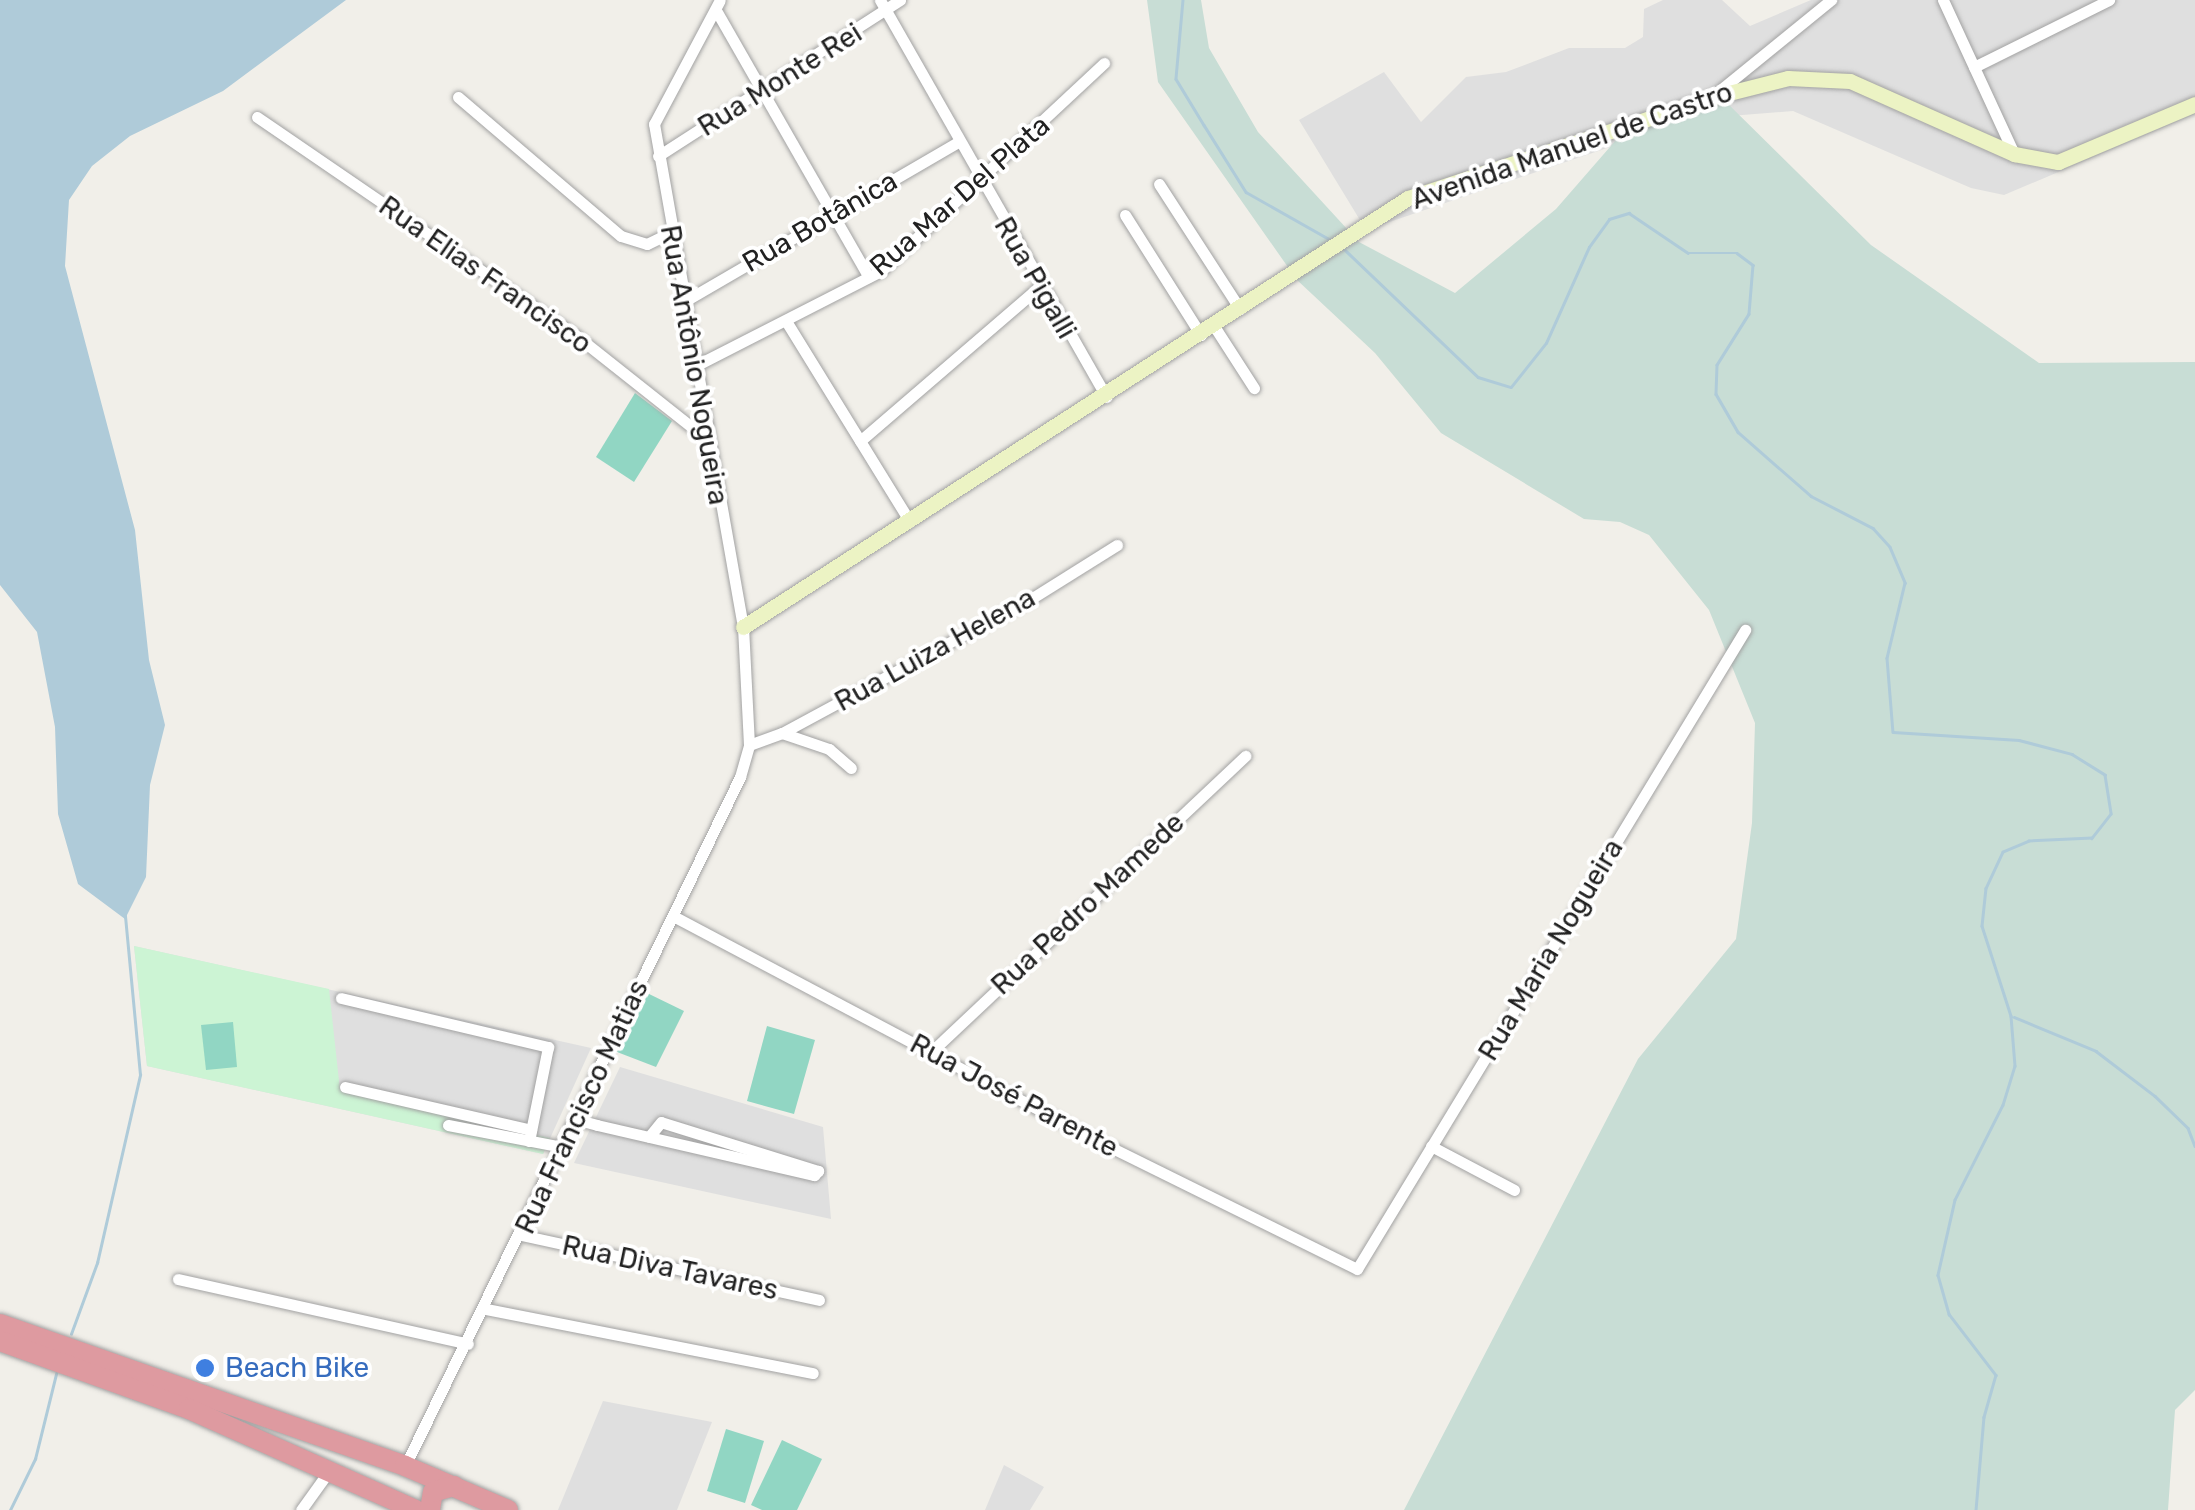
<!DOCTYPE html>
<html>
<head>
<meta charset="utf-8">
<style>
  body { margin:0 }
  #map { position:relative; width:2195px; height:1510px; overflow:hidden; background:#f1efe9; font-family:Rubik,sans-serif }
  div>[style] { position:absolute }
  .residential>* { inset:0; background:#dfdfdf }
  .wetland>* { inset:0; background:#c8ddd5 }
  .park>* { inset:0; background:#ccf4d4 }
  .pitch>* { inset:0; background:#91d6c3 }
  .water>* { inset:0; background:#afcbd9 }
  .stream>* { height:2.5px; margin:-1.25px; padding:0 1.25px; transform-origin:1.25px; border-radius:1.25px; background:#afcbd9 }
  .roads { filter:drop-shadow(0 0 2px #a2a2a2) drop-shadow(0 0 2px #a2a2a2) }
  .street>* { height:11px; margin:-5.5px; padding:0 5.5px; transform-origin:5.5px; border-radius:5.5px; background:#fff }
  .secondary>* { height:15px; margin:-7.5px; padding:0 7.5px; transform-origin:7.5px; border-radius:7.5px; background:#ecf3c4 }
  .highway>* { height:20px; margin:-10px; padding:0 10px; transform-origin:10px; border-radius:10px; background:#de9aa0 }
  .dots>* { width:28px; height:28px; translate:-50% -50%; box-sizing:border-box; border:5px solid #fff; border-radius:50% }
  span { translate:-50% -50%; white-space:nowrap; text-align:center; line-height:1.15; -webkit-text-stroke:8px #fff; paint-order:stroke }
  .street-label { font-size:28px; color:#212121 }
  .shop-label { font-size:28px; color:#366cbe }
  .left { translate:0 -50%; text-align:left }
</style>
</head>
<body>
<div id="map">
  <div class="residential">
    <div style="clip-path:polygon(1663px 0,1722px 0,1750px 26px,1811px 0,2195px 0,2195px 114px,2004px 195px,1971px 188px,1793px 111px,1692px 119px,1366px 230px,1299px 120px,1384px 72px,1421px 122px,1466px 77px,1506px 72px,1569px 48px,1625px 48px,1643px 37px,1644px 9px)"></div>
    <div style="clip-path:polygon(134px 946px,591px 1048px,543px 1154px,147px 1066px)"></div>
    <div style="clip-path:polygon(620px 1067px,823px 1127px,831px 1219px,574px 1163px)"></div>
    <div style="clip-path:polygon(603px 1401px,712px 1422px,677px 1510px,558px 1510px)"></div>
    <div style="clip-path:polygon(1004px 1465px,1044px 1487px,1030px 1510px,985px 1510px)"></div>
  </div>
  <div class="wetland">
    <div style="clip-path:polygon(1147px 0,1201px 0,1209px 48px,1258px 132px,1359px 242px,1455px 293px,1556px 209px,1623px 132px,1724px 100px,1871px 245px,2039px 363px,2195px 362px,2195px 1390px,2175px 1410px,2168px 1510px,1404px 1510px,1638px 1059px,1736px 939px,1752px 823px,1755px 723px,1709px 610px,1649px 535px,1620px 522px,1584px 519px,1441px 433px,1375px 353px,1297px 280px,1158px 82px)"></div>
  </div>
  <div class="park">
    <div style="clip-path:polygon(134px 946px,329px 989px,340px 1090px,550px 1138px,543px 1154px,147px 1066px)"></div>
  </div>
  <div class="pitch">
    <div style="clip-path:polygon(635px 393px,672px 421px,634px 482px,596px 457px)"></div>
    <div style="clip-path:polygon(647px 993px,684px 1011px,656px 1067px,617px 1052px)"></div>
    <div style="clip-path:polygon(233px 1022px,237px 1067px,206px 1070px,201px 1025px)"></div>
    <div style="clip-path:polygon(767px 1026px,815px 1040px,794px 1114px,747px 1101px)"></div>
    <div style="clip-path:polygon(726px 1429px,764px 1441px,745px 1503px,707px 1491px)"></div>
    <div style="clip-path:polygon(782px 1440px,822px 1459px,797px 1510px,762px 1510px,751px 1505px)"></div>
  </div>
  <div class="water">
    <div style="clip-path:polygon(0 0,346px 0,223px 91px,130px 136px,92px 166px,69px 200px,65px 266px,135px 530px,149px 660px,165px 725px,150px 785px,146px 877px,125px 919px,78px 884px,58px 814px,55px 727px,37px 632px,0 585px)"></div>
  </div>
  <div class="stream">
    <div style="left:1183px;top:0;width:79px;rotate:95.1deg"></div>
    <div style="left:1176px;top:79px;width:54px;rotate:58.7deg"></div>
    <div style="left:1204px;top:125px;width:79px;rotate:57.9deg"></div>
    <div style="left:1246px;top:192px;width:98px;rotate:29.5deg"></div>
    <div style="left:1342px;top:247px;width:188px;rotate:43.7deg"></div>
    <div style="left:1478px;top:377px;width:34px;rotate:17deg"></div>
    <div style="left:1511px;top:387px;width:56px;rotate:-51.5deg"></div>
    <div style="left:1546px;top:343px;width:105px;rotate:-65.9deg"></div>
    <div style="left:1589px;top:247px;width:34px;rotate:-54deg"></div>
    <div style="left:1609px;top:219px;width:21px;rotate:-17deg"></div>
    <div style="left:1629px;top:213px;width:71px;rotate:34.1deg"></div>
    <div style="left:1688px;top:253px;width:49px"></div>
    <div style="left:1737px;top:253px;width:20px;rotate:37deg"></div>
    <div style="left:1753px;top:265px;width:49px;rotate:94.7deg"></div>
    <div style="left:1749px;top:314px;width:60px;rotate:122.1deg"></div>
    <div style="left:1717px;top:365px;width:29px;rotate:92deg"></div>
    <div style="left:1716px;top:394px;width:44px;rotate:59.9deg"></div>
    <div style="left:1738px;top:432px;width:97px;rotate:41.2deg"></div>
    <div style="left:1811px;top:496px;width:70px;rotate:27.3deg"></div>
    <div style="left:1873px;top:528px;width:25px;rotate:48deg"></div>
    <div style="left:1890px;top:547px;width:39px;rotate:67deg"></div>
    <div style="left:1905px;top:583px;width:77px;rotate:103.5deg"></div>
    <div style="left:1887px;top:658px;width:74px;rotate:85.4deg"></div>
    <div style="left:1893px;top:732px;width:126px;rotate:3.6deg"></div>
    <div style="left:2019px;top:740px;width:55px;rotate:14.8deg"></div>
    <div style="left:2072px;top:754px;width:39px;rotate:32deg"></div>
    <div style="left:2105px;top:775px;width:39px;rotate:81deg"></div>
    <div style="left:2111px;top:814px;width:31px;rotate:128deg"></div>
    <div style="left:2092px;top:838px;width:63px;rotate:177.3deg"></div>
    <div style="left:2029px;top:841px;width:28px;rotate:157deg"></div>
    <div style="left:2003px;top:852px;width:40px;rotate:115deg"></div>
    <div style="left:1986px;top:888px;width:38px;rotate:96deg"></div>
    <div style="left:1982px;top:926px;width:95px;rotate:72.1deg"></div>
    <div style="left:2011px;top:1016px;width:50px;rotate:85.4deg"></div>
    <div style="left:2015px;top:1066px;width:41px;rotate:107.1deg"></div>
    <div style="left:2003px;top:1105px;width:106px;rotate:116.8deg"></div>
    <div style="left:1955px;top:1200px;width:77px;rotate:102.8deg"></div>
    <div style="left:1938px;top:1275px;width:41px;rotate:74.2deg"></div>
    <div style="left:1949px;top:1314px;width:77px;rotate:52.4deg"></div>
    <div style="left:1996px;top:1375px;width:44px;rotate:105.9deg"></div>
    <div style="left:1984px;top:1417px;width:93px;rotate:94.9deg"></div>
    <div style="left:2014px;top:1017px;width:89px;rotate:22.5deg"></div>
    <div style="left:2096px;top:1051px;width:74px;rotate:37.3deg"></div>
    <div style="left:2155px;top:1096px;width:46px;rotate:44.1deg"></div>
    <div style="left:2188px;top:1128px;width:19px;rotate:69deg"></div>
    <div style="left:71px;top:1334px;width:76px;rotate:-69.9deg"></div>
    <div style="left:97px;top:1263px;width:193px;rotate:-77.1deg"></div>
    <div style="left:140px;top:1075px;width:160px;rotate:-95.4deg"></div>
    <div style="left:10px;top:1510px;width:57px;rotate:-63.9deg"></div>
    <div style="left:35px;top:1459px;width:88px;rotate:-76.1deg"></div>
  </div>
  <div class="roads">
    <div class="street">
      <div style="left:880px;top:0;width:457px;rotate:60.3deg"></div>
      <div style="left:1943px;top:0;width:170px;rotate:65.2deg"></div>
      <div style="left:717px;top:12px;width:305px;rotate:60.2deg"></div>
      <div style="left:1974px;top:67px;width:151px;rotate:-26.4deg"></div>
      <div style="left:1714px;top:95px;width:151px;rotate:-39.1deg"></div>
      <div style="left:458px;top:97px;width:214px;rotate:40.5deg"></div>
      <div style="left:621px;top:236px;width:27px;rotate:17deg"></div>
      <div style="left:647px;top:244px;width:25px;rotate:-26deg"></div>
      <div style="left:257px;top:117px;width:389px;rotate:34.4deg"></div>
      <div style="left:578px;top:337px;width:166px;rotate:38.4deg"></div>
      <div style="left:658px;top:156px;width:288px;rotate:-32.8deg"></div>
      <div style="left:1159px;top:184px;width:149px;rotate:57.1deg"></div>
      <div style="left:1125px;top:215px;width:142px;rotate:57.7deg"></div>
      <div style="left:685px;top:301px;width:314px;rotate:-30.2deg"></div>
      <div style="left:786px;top:321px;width:236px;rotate:58.3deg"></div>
      <div style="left:1214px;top:326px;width:74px;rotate:57.2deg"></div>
      <div style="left:695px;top:366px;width:209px;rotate:-27.1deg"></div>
      <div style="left:881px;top:271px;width:305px;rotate:-43deg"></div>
      <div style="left:860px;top:441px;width:235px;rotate:-40.7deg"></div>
      <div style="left:782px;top:733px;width:50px;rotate:18.8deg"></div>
      <div style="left:829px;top:749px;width:29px;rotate:41deg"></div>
      <div style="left:749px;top:745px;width:35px;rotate:-20deg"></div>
      <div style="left:782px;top:733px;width:286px;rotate:-28.4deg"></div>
      <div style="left:1034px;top:597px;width:98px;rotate:-32.1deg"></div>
      <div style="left:673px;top:916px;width:470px;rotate:27.9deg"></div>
      <div style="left:1088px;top:1136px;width:300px;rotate:26.3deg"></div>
      <div style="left:1357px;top:1269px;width:748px;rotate:-58.73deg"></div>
      <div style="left:341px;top:998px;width:213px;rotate:13.3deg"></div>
      <div style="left:548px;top:1047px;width:96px;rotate:101.4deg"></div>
      <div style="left:931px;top:1052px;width:432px;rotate:-43.3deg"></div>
      <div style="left:345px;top:1087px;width:191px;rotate:13deg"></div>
      <div style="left:575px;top:1119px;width:23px;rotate:15deg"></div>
      <div style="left:597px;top:1125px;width:223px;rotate:13deg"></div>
      <div style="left:814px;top:1175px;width:6px;rotate:-45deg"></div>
      <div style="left:818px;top:1171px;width:164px;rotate:-162.7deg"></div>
      <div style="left:661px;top:1122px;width:19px;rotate:129deg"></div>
      <div style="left:448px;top:1125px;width:116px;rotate:10.9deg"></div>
      <div style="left:1431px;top:1146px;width:94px;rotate:27.9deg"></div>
      <div style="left:521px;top:1235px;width:305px;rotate:12.3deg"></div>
      <div style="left:178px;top:1279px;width:297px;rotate:12.6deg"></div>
      <div style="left:486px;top:1309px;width:333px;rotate:11.1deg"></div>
      <div style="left:405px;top:1466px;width:766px;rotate:-64.07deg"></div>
      <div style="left:740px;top:777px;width:33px;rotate:-74deg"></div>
      <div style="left:749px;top:745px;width:118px;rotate:-92.9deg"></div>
      <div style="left:743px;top:627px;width:511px;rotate:-100.03deg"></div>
      <div style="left:654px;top:124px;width:140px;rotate:-62deg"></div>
      <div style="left:301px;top:1510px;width:48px;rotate:-54.3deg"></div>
    </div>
    <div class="secondary">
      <div style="left:743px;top:627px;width:791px;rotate:-32.83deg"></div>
      <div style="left:1408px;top:198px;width:321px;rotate:-18.3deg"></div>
      <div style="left:1713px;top:97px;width:77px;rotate:-14.2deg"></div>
      <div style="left:1788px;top:78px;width:62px;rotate:2.8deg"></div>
      <div style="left:1850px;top:81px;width:180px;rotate:24deg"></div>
      <div style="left:2014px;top:154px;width:45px;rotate:10.3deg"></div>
      <div style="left:2058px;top:162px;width:149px;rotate:-22.9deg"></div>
    </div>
    <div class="highway">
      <div style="left:0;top:1324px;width:429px;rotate:19.3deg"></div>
      <div style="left:405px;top:1466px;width:112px;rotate:23.1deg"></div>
      <div style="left:0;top:1341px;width:201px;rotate:19.8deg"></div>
      <div style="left:189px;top:1409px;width:248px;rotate:24deg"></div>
      <div style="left:430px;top:1510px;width:18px;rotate:-81deg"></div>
      <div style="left:433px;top:1492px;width:22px;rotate:-16deg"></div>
    </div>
  </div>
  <div class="dots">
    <div style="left:205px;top:1368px;background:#3f7fe0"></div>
  </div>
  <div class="street-label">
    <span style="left:780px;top:80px;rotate:-32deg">Rua Monte Rei</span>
    <span style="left:1572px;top:146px;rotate:-19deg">Avenida Manuel de Castro</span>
    <span style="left:960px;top:196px;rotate:-41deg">Rua Mar Del Plata</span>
    <span style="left:820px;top:222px;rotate:-30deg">Rua Botânica</span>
    <span style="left:485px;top:275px;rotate:35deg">Rua Elias Francisco</span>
    <span style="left:1035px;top:278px;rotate:60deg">Rua Pigalli</span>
    <span style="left:694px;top:365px;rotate:80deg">Rua Antônio Nogueira</span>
    <span style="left:935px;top:650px;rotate:-29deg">Rua Luiza Helena</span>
    <span style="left:1088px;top:904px;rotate:-43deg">Rua Pedro Mamede</span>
    <span style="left:1551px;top:950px;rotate:-59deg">Rua Maria Nogueira</span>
    <span style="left:1014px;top:1096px;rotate:28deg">Rua José Parente</span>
    <span style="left:582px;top:1107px;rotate:-65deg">Rua Francisco Matias</span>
    <span style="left:670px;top:1268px;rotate:12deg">Rua Diva Tavares</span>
  </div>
  <div class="shop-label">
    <span class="left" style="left:225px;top:1368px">Beach Bike</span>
  </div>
</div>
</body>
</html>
